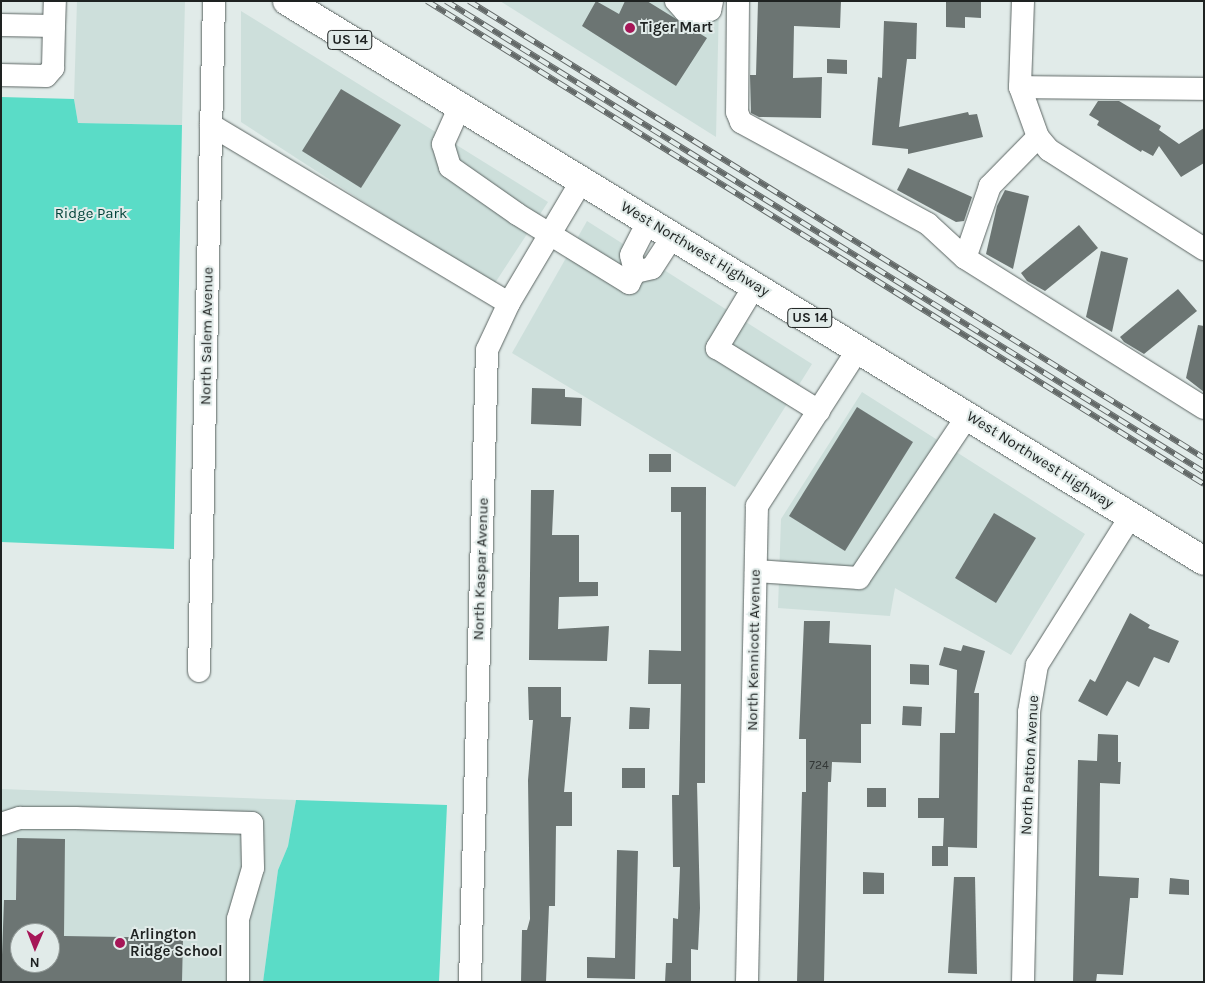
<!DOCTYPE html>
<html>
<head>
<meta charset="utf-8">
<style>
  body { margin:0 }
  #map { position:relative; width:1205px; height:983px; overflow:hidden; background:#e1ebe9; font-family:Karla,sans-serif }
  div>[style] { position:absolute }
  .built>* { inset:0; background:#cddfdb }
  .green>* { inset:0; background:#5adcc7 }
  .building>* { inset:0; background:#6c7573 }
  .roads { filter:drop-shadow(0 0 1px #5c6563) drop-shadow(0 0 1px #5c6563) }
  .minor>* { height:22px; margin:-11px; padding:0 11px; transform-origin:11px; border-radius:11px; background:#fff }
  .major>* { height:28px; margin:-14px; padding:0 14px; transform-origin:14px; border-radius:14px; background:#fff }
  .rail>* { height:5.5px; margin-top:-2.75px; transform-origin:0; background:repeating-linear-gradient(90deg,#e1ebe9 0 11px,#636968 0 22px); box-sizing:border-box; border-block:1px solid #636968 }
  .dots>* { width:14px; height:14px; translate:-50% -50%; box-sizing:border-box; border:2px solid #e1ebe9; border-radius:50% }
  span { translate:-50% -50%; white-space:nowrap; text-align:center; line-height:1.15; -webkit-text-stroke:4px #e1ebe9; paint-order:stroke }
  .number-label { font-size:12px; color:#323736 }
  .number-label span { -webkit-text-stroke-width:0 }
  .shield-label span { padding:1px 4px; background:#e1ebe9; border:1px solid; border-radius:4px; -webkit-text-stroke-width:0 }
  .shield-label { font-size:14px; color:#1e2221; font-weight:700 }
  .poi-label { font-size:15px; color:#1e2221; font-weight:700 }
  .left { translate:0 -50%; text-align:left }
  .park-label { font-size:15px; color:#004239 }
  .street-label { font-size:15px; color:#1e2221 }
  .frame { position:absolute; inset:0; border:2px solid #1e2221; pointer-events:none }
  .north { position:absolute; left:10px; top:923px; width:50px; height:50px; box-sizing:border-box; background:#e1ebe9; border:1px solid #939b99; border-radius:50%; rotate:181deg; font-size:14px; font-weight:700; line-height:20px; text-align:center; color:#1e2221 }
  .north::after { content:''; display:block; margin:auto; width:18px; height:22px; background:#a61657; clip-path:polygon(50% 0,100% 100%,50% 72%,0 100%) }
</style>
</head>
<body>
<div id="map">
  <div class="built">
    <div style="clip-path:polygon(77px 1px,185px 1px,182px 125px,78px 123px,74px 99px)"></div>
    <div style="clip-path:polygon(500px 1px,719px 1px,716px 137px)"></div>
    <div style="clip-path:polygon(241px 11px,548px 202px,493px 286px,241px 122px)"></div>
    <div style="clip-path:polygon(587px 221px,812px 364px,735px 487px,512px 353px)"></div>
    <div style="clip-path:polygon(862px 392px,1085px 534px,1011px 655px,895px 588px,890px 616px,778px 608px,781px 519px)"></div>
    <div style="clip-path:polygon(evenodd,1px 789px,296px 800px,288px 846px,278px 870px,263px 982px,1px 982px,1px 789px,20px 933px,50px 933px,50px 963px,20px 963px,20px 933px)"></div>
  </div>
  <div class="green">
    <div style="clip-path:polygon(1px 97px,74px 99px,78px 123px,182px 125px,174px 549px,1px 542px)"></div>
    <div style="clip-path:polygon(296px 800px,447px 805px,439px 982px,263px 982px,278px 870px,288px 846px)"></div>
  </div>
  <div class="building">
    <div style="clip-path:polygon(596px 1px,619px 14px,625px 1px,647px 1px,707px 38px,676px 86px,582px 26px)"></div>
    <div style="clip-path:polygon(758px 1px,841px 1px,840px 28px,794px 26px,793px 78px,822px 77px,821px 118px,759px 117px,751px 113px,750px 75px,756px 75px)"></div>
    <div style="clip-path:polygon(946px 1px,981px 1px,981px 18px,965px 17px,965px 28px,946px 27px)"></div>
    <div style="clip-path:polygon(884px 21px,917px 23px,916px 59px,907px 59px,899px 127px,968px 112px,969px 115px,977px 114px,983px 137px,908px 154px,908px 149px,872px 145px,878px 77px,882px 78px)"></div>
    <div style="clip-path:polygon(827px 59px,847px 60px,847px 74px,827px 73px)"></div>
    <div style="clip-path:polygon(341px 89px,401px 125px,361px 188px,302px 151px)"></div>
    <div style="clip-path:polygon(1098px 101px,1119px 101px,1161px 126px,1159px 130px,1179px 144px,1204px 128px,1204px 163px,1181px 177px,1159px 146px,1153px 156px,1142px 150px,1141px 152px,1097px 125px,1099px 121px,1089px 115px)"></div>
    <div style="clip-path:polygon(908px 168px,972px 197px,964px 221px,956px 222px,897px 190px)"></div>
    <div style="clip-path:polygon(1005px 190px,1029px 196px,1013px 269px,986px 254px,997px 206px)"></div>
    <div style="clip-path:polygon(1079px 225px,1098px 248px,1045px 291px,1027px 281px,1021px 273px)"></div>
    <div style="clip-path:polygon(1101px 251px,1128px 258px,1112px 332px,1086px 317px)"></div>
    <div style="clip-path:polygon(1178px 289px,1197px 311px,1144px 354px,1124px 342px,1120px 337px)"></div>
    <div style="clip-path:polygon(1198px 325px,1204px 326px,1204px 392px,1186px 378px)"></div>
    <div style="clip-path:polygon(532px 388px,565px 389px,565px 397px,582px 398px,581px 426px,531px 424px)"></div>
    <div style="clip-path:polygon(857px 407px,913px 442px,845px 551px,789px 516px)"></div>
    <div style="clip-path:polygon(649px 454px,671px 454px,671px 472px,649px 472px)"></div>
    <div style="clip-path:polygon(671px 487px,706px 487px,705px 783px,697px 783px,700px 908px,698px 950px,691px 949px,691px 982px,665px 982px,666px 963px,672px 963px,673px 918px,678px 919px,680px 867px,673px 867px,672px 795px,679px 795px,681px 684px,648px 684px,649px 650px,681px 651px,681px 512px,671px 512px)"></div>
    <div style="clip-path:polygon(531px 490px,554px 490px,552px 535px,579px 535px,579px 582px,598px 582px,598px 596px,559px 597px,558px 629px,609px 626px,607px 661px,529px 660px)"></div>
    <div style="clip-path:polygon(994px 513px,1036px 538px,996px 603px,955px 578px)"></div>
    <div style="clip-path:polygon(1130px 613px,1150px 625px,1148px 628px,1179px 641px,1169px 663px,1154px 657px,1139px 687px,1127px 681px,1107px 716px,1078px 701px,1090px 679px,1095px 682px)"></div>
    <div style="clip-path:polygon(804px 621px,830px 621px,829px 643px,871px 645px,871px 724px,861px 724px,861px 763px,832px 762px,831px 782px,828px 782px,824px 982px,797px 982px,802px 792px,806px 792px,806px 739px,799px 739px)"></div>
    <div style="clip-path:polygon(963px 645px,985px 651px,974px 693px,979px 693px,977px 848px,948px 847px,948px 866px,932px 866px,932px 846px,943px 846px,944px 818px,918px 818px,918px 798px,939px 798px,940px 733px,955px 733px,957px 670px,939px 665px,944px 647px,961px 651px)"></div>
    <div style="clip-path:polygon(910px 664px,929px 665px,929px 685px,910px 684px)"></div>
    <div style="clip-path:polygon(528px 687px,561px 687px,561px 717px,571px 717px,564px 792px,572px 792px,572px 826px,556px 826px,555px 906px,549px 906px,546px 982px,521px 982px,522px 930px,527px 930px,530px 919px,528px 780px,533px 720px,529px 720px)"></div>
    <div style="clip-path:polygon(903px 706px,922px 707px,921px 726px,902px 725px)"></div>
    <div style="clip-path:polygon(630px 707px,650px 708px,649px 729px,629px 729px)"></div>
    <div style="clip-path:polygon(1098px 734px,1118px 735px,1118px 762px,1121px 762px,1120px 784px,1100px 783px,1099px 876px,1139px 878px,1138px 898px,1130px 898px,1123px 975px,1097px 974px,1096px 982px,1073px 982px,1078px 760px,1097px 761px)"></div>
    <div style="clip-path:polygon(622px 768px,645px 768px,645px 788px,622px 788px)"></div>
    <div style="clip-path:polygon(867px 788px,886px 788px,886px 807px,867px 807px)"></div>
    <div style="clip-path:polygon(evenodd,17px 838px,65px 839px,64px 936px,183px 938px,182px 982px,1px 982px,4px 900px,16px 900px,17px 838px,20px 933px,50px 933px,50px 963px,20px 963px,20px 933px)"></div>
    <div style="clip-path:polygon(617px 850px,638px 851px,635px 979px,587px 978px,587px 957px,615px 958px)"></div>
    <div style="clip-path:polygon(863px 872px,884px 873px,884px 894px,863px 894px)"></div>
    <div style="clip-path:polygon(954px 877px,975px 877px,977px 974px,948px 973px)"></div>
    <div style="clip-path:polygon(1170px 878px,1189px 880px,1189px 895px,1169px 894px)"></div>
  </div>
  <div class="roads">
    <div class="minor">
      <div style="left:676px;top:1px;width:13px;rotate:48deg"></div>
      <div style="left:685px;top:11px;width:17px;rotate:7deg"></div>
      <div style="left:702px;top:13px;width:9px;rotate:-21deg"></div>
      <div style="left:710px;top:10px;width:9px;rotate:-77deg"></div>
      <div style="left:738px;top:1px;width:111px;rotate:90.5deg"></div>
      <div style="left:737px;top:112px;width:11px;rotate:68deg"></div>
      <div style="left:741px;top:122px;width:213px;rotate:28.6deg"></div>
      <div style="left:928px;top:224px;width:50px;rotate:42.6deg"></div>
      <div style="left:1023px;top:1px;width:86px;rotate:92deg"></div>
      <div style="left:1020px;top:87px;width:53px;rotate:70.2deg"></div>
      <div style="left:1038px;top:137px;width:17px;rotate:50deg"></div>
      <div style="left:1049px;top:150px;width:184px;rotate:32.6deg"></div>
      <div style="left:1px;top:25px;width:53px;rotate:1.1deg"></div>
      <div style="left:54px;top:26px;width:25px;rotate:-88deg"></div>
      <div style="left:1px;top:75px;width:45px;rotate:1.3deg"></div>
      <div style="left:46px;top:76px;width:11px;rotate:-49deg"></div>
      <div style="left:53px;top:68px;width:42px;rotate:-88.6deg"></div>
      <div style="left:1020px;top:87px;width:184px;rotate:0.6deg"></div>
      <div style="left:460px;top:106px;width:42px;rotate:114.1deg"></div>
      <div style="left:443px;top:144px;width:24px;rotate:73deg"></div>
      <div style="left:450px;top:167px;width:82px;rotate:35deg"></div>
      <div style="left:517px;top:214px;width:132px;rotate:31.6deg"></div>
      <div style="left:629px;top:283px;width:13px;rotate:-61deg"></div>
      <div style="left:635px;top:272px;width:17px;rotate:-103deg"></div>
      <div style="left:631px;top:255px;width:38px;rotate:-63deg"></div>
      <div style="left:211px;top:125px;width:347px;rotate:30.9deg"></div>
      <div style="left:1038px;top:137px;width:69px;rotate:134.4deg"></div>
      <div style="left:990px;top:186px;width:76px;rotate:109.1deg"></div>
      <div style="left:965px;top:258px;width:282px;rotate:32.1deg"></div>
      <div style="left:635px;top:272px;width:17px;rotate:-13deg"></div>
      <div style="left:652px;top:268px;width:38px;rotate:-57deg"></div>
      <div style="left:755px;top:285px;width:74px;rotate:121.1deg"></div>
      <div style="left:717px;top:348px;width:120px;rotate:31.7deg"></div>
      <div style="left:756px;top:571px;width:103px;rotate:3.9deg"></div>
      <div style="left:859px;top:578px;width:196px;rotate:-56.2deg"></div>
      <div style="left:199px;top:671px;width:670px;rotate:-88.72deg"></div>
      <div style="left:1px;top:824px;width:20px;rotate:-18deg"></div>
      <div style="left:20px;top:818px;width:55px"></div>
      <div style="left:75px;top:818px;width:177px;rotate:1.6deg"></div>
      <div style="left:252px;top:823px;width:45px;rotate:88.7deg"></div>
      <div style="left:253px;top:868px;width:53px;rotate:106.4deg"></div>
      <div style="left:238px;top:919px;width:63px;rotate:90deg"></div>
      <div style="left:470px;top:982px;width:632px;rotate:-88.46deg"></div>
      <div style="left:487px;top:350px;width:52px;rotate:-64.9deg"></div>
      <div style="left:509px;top:303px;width:143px;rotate:-59.3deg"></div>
      <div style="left:747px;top:982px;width:476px;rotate:-88.8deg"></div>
      <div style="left:757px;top:506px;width:188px;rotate:-57.2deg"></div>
      <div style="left:1023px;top:982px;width:270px;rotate:-88.7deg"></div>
      <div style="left:1029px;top:712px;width:48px;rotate:-80.3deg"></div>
      <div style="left:1037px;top:665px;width:176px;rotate:-57.8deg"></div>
    </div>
    <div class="major">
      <div style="left:287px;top:1px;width:1074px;rotate:31.41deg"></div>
    </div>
  </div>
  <div class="rail">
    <div style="left:427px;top:1px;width:915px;rotate:31.87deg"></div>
    <div style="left:446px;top:1px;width:892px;rotate:31.86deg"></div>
    <div style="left:469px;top:1px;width:865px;rotate:31.87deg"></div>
  </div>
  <div class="dots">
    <div style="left:630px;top:28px;background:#a61657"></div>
    <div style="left:120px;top:943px;background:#a61657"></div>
  </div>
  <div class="number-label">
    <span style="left:819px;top:766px">724</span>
  </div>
  <div class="shield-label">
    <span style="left:350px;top:40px">US 14</span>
    <span style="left:810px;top:318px">US 14</span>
  </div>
  <div class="poi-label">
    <span class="left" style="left:640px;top:28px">Tiger Mart</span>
    <span class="left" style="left:130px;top:943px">Arlington<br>Ridge School</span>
  </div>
  <div class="park-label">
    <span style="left:91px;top:214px">Ridge Park</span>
  </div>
  <div class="street-label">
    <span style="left:695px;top:249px;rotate:31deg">West Northwest Highway</span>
    <span style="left:207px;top:336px;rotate:-89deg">North Salem Avenue</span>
    <span style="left:1040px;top:460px;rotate:32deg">West Northwest Highway</span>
    <span style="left:481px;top:569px;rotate:-88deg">North Kaspar Avenue</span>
    <span style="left:754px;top:650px;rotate:-89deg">North Kennicott Avenue</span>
    <span style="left:1030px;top:765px;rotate:-87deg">North Patton Avenue</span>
  </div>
  <div class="frame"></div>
  <div class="north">N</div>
</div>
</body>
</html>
